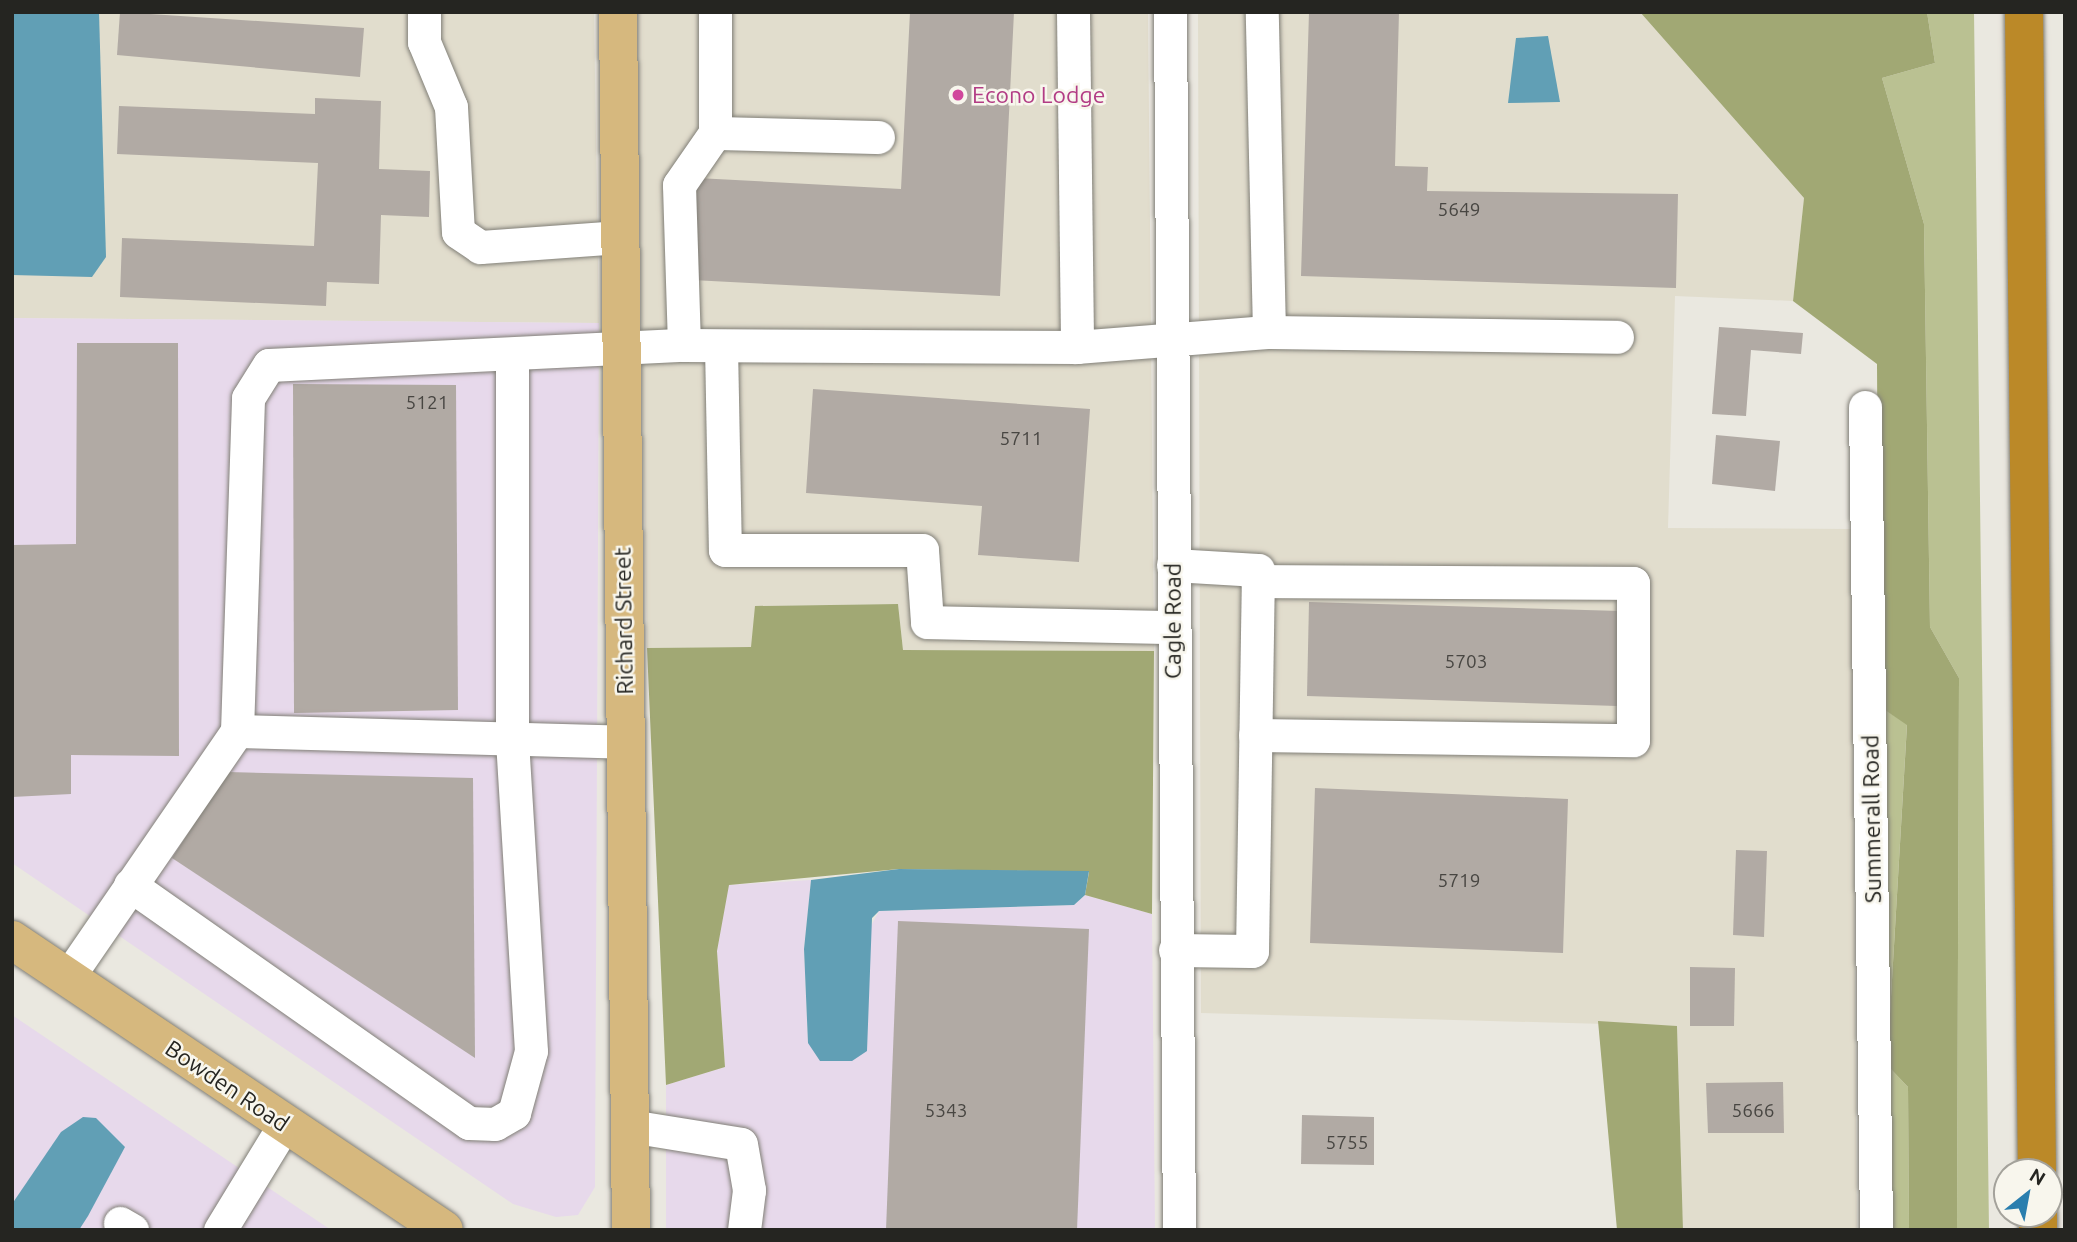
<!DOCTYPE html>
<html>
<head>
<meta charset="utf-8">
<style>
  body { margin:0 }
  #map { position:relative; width:2077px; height:1242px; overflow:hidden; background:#eae8e0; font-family:Ubuntu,sans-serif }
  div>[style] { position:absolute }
  .built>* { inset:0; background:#e1ddcd }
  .industrial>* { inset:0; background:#e7d9eb }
  .green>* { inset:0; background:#bac192 }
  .forest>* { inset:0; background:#a1a874 }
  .water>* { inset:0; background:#619fb5 }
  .building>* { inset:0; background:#b1aaa4 }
  .roads { filter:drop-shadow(0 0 2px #817f77) drop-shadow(0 0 2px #817f77) }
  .minor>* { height:33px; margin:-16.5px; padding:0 16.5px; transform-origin:16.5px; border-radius:16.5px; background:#fff }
  .major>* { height:38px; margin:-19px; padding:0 19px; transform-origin:19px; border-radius:19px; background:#d6b87e }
  .highway>* { height:38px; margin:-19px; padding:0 19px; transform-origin:19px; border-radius:19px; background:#bb8928 }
  .dots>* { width:19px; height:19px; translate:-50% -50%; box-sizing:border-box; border:4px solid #f8f6ed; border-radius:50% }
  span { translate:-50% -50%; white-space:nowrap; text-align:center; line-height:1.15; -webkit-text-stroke:5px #f8f6ed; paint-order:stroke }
  .number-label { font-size:19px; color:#484642 }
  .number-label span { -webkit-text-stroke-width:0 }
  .hotel-label { font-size:23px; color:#b23c85 }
  .left { translate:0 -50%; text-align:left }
  .street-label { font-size:23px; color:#252521 }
  .frame { position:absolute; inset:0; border:14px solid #252521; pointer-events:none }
  .north { position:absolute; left:1993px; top:1158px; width:70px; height:70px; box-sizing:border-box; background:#f8f6ed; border:2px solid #a4a29b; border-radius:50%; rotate:31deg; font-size:19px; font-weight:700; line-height:28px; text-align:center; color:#252521 }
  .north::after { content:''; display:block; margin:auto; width:24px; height:32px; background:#2a7eae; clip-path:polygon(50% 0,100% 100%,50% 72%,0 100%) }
</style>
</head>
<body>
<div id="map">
  <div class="built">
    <div style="clip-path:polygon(12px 12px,594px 12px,599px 323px,12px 318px)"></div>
    <div style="clip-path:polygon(636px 12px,1148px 12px,1154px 651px,903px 650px,898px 604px,756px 606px,752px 647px,647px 648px)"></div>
    <div style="clip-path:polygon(1198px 12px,1640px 12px,1804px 198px,1793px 301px,1675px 296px,1668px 528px,1851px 529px,1857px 1230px,1683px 1230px,1677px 1026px,1201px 1013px)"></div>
  </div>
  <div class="industrial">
    <div style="clip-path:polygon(12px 318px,599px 323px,595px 1187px,578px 1215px,556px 1217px,513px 1204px,12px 863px)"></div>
    <div style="clip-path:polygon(811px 880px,804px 949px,808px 1043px,879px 911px,1074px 905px,1085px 895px,1152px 914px,1155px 1230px,666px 1230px,666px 1085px,725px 1067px,717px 951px,728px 885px)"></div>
    <div style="clip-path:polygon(12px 1015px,331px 1230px,12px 1230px)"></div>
  </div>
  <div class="green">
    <div style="clip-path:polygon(1927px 12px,1974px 12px,1989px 1230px,1957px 1230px,1959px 678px,1930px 627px,1924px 224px,1882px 78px,1935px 63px)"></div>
    <div style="clip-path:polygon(1879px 706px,1907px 724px,1887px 1065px,1908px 1087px,1909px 1230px,1887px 1230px)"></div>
  </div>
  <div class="forest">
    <div style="clip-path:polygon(1640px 12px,1927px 12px,1935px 63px,1882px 78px,1924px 224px,1930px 627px,1959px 678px,1957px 1230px,1909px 1230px,1908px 1087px,1887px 1065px,1907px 725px,1879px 706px,1877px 364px,1793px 301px,1804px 198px)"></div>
    <div style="clip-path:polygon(898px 604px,903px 650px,1154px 651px,1152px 914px,1085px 895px,1089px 872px,899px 869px,729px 885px,717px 951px,725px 1067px,666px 1085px,647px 648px,751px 647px,755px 606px)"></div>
    <div style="clip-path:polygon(1598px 1021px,1677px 1026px,1683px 1230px,1617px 1230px)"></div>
  </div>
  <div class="water">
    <div style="clip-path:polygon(12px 12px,99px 12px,106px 257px,92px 277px,12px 275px)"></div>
    <div style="clip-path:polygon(1548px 36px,1560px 102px,1508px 103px,1516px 38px)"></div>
    <div style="clip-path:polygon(899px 869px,1089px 871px,1085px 895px,1074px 905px,879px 911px,872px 918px,867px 1051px,852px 1061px,820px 1061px,808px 1043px,804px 949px,811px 880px)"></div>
    <div style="clip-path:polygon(83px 1117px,96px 1118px,125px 1147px,88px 1216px,79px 1230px,12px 1230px,12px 1204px,61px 1132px)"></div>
  </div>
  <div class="building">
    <div style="clip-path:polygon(120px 12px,364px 28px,360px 77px,117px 55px)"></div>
    <div style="clip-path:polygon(910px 12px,1014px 12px,1000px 296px,692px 280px,697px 178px,901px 189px)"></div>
    <div style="clip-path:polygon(1309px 12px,1399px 12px,1395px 166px,1428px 167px,1427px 191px,1678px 194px,1676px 288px,1301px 276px)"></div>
    <div style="clip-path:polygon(315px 98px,381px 101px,379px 169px,430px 171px,429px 217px,381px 215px,379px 284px,327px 282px,326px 306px,120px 297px,122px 238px,314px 246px,318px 163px,117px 154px,119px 106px,315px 114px)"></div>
    <div style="clip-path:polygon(1719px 327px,1803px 333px,1801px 354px,1751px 350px,1746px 416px,1712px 414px)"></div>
    <div style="clip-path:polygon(77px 343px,178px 343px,179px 756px,71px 755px,71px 794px,12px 797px,12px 545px,76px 544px)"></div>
    <div style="clip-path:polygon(293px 384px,456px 385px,458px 710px,294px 713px)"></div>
    <div style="clip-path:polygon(813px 389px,1090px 409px,1079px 562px,978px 555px,982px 506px,806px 493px)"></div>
    <div style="clip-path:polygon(1716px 435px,1780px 441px,1775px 491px,1712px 484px)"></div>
    <div style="clip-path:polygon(1309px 602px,1620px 611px,1617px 706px,1307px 696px)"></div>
    <div style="clip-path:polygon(228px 772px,473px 778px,475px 1058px,172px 858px)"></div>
    <div style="clip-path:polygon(1315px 788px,1568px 799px,1563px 953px,1310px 943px)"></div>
    <div style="clip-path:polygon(1736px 850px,1767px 851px,1764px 937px,1733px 935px)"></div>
    <div style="clip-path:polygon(898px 921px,1089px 929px,1077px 1230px,886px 1230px)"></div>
    <div style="clip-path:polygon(1690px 967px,1735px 968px,1734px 1026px,1690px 1026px)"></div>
    <div style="clip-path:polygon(1783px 1082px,1784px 1133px,1708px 1133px,1706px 1083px)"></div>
    <div style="clip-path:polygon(1302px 1115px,1374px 1117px,1374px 1165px,1301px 1164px)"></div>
  </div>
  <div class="roads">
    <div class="minor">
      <div style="left:424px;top:12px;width:30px;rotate:90deg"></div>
      <div style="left:424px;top:42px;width:70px;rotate:67.4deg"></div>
      <div style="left:451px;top:107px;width:125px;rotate:86.8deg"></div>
      <div style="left:458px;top:232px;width:27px;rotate:34deg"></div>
      <div style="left:480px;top:247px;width:141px;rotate:-4.1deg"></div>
      <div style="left:1073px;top:12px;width:335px;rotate:89.3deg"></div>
      <div style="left:1170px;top:12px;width:1218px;rotate:89.58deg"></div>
      <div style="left:715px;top:133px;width:163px;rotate:1.4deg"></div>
      <div style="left:1269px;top:332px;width:348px;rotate:0.8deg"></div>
      <div style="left:684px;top:345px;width:160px;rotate:-91.8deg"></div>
      <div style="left:679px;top:185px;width:63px;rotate:-55.3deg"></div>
      <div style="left:715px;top:133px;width:121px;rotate:-90deg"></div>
      <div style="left:721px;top:346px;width:204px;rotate:88.9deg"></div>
      <div style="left:725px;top:550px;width:197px"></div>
      <div style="left:922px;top:550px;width:72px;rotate:86deg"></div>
      <div style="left:927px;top:622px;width:246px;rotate:1.2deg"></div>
      <div style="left:1865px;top:407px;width:823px;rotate:89.23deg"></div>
      <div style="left:1173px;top:565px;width:85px;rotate:3.4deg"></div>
      <div style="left:1258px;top:570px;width:381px;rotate:90.9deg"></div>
      <div style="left:1252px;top:951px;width:77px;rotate:-179.3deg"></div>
      <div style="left:237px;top:731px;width:389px;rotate:1.6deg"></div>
      <div style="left:1255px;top:735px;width:378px;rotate:0.8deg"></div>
      <div style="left:1633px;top:740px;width:157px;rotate:-90deg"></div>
      <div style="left:1633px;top:583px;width:376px;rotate:-179.7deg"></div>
      <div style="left:130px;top:885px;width:414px;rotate:35.1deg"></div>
      <div style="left:469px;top:1123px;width:26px;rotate:2deg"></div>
      <div style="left:495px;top:1124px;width:22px;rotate:-30deg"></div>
      <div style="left:514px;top:1113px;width:64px;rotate:-74.7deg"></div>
      <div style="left:531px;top:1051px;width:314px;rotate:-93.5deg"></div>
      <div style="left:512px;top:738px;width:382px;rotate:-90deg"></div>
      <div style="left:68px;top:977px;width:298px;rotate:-55.5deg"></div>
      <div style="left:237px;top:731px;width:333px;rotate:-88.1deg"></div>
      <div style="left:248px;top:398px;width:39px;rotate:-58deg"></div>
      <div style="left:269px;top:365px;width:415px;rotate:-2.8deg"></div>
      <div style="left:684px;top:345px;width:393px;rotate:0.3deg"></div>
      <div style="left:1077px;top:347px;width:193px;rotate:-4.5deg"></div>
      <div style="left:1269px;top:332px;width:320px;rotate:-91.3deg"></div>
      <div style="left:630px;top:1126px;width:112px;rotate:9.2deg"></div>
      <div style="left:741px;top:1144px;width:47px;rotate:80.1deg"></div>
      <div style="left:749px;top:1190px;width:40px;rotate:97.1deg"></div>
      <div style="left:120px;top:1223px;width:14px;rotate:30deg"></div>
      <div style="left:220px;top:1230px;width:123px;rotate:-58.6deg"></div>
    </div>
    <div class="major">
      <div style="left:618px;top:12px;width:1218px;rotate:89.39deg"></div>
      <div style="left:12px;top:940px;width:520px;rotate:33.87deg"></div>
    </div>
    <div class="highway">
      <div style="left:2024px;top:12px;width:1160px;rotate:89.36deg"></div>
      <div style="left:2038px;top:1214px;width:16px;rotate:90deg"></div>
    </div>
  </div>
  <div class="dots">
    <div style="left:958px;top:95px;background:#d1479c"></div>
  </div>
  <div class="number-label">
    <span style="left:1459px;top:210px">5649</span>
    <span style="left:427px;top:403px">5121</span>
    <span style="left:1021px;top:439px">5711</span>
    <span style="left:1466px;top:662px">5703</span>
    <span style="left:1459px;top:881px">5719</span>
    <span style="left:946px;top:1111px">5343</span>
    <span style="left:1753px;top:1111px">5666</span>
    <span style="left:1347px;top:1143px">5755</span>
  </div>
  <div class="hotel-label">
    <span class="left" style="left:972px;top:95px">Econo Lodge</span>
  </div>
  <div class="street-label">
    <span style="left:624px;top:621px;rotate:-91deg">Richard Street</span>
    <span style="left:1173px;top:621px;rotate:-90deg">Cagle Road</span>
    <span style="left:1872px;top:819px;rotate:-91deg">Summerall Road</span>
    <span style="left:227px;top:1086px;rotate:34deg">Bowden Road</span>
  </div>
  <div class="frame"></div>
  <div class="north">N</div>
</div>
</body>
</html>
